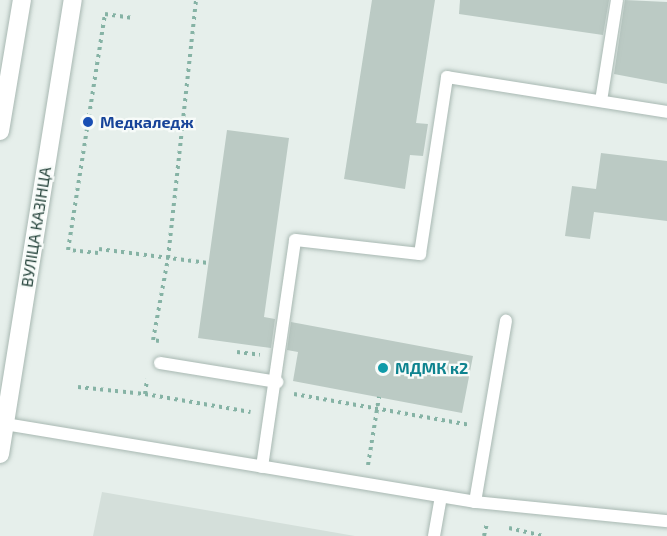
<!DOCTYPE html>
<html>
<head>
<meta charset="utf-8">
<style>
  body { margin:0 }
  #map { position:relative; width:667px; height:536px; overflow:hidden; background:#e6efeb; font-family:"Exo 2",sans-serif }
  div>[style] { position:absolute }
  .built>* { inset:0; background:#d4dfda }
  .building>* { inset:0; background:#bbcac4 }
  .path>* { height:4px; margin-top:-2px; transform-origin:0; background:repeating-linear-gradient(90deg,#86b3a5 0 3px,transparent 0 7.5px) }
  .roads { filter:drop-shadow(0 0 2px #a8b8b2) drop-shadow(0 0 2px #a8b8b2) }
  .lane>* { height:12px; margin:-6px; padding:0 6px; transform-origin:6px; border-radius:6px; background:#fff }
  .secondary>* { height:18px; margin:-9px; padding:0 9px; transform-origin:9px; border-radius:9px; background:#fff }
  .dots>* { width:16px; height:16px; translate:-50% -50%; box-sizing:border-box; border:3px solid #f7fbf9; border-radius:50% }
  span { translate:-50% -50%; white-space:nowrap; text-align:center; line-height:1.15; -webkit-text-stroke:4.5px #f7fbf9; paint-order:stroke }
  .transit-label { font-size:16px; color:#164399; font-weight:700 }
  .left { translate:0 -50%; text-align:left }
  .street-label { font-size:16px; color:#24423a }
  .culture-label { font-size:16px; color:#0d838f; font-weight:700 }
</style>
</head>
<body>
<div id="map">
  <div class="built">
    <div style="clip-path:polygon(102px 492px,355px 536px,93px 536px)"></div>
  </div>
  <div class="building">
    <div style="clip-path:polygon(372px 0,435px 0,416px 123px,428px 124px,423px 156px,410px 155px,405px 189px,344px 179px)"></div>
    <div style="clip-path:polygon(460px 0,609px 0,603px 35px,459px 14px)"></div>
    <div style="clip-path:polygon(625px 0,667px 2px,667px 84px,614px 74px)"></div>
    <div style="clip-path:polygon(227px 130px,289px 138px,264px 317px,275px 319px,271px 348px,198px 338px)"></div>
    <div style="clip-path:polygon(601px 153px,667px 161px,667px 221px,594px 212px,590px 239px,565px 236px,572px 186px,596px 189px)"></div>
    <div style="clip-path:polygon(291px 322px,473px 356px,462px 413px,293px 381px,298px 352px,287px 350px)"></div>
  </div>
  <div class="path">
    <div style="left:99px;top:249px;width:110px;rotate:7.3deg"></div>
    <div style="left:98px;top:253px;width:30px;rotate:-174deg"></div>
    <div style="left:68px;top:250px;width:239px;rotate:-81.1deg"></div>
    <div style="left:105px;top:14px;width:28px;rotate:8deg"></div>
    <div style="left:159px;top:341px;width:6px;rotate:-171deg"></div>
    <div style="left:153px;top:340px;width:83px;rotate:-79.6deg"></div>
    <div style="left:168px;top:258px;width:260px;rotate:-83.8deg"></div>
    <div style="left:237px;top:352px;width:23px;rotate:7deg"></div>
    <div style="left:78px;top:387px;width:67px;rotate:6deg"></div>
    <div style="left:145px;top:394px;width:15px;rotate:-82deg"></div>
    <div style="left:145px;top:394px;width:107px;rotate:9.7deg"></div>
    <div style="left:294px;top:394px;width:179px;rotate:10deg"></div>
    <div style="left:368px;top:465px;width:69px;rotate:-80.8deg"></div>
    <div style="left:509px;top:528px;width:35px;rotate:13deg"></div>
    <div style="left:484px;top:536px;width:13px;rotate:-77deg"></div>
  </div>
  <div class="roads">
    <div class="lane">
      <div style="left:601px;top:101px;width:102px;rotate:-81deg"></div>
      <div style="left:160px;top:363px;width:119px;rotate:9.2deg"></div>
      <div style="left:5px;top:424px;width:476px;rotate:9.4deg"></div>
      <div style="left:475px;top:502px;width:193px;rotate:5.7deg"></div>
      <div style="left:262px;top:467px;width:229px;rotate:-81.7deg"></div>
      <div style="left:295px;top:240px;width:126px;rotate:6.4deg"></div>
      <div style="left:420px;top:254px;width:179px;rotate:-81.3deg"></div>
      <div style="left:447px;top:77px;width:223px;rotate:9deg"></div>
      <div style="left:475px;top:502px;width:184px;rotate:-80.3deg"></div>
      <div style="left:434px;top:536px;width:40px;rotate:-80deg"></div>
    </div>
    <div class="secondary">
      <div style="left:0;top:131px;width:133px;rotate:-80.5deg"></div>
      <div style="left:0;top:454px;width:460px;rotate:-80.9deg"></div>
    </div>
  </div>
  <div class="dots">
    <div style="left:88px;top:122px;background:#1a4fb4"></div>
    <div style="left:383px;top:368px;background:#0f9aa8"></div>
  </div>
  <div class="transit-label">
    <span class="left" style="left:100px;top:122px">Медкаледж</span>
  </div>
  <div class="street-label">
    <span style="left:36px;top:227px;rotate:-81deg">ВУЛІЦА КАЗІНЦА</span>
  </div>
  <div class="culture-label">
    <span class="left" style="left:395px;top:368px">МДМК к2</span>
  </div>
</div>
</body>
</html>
